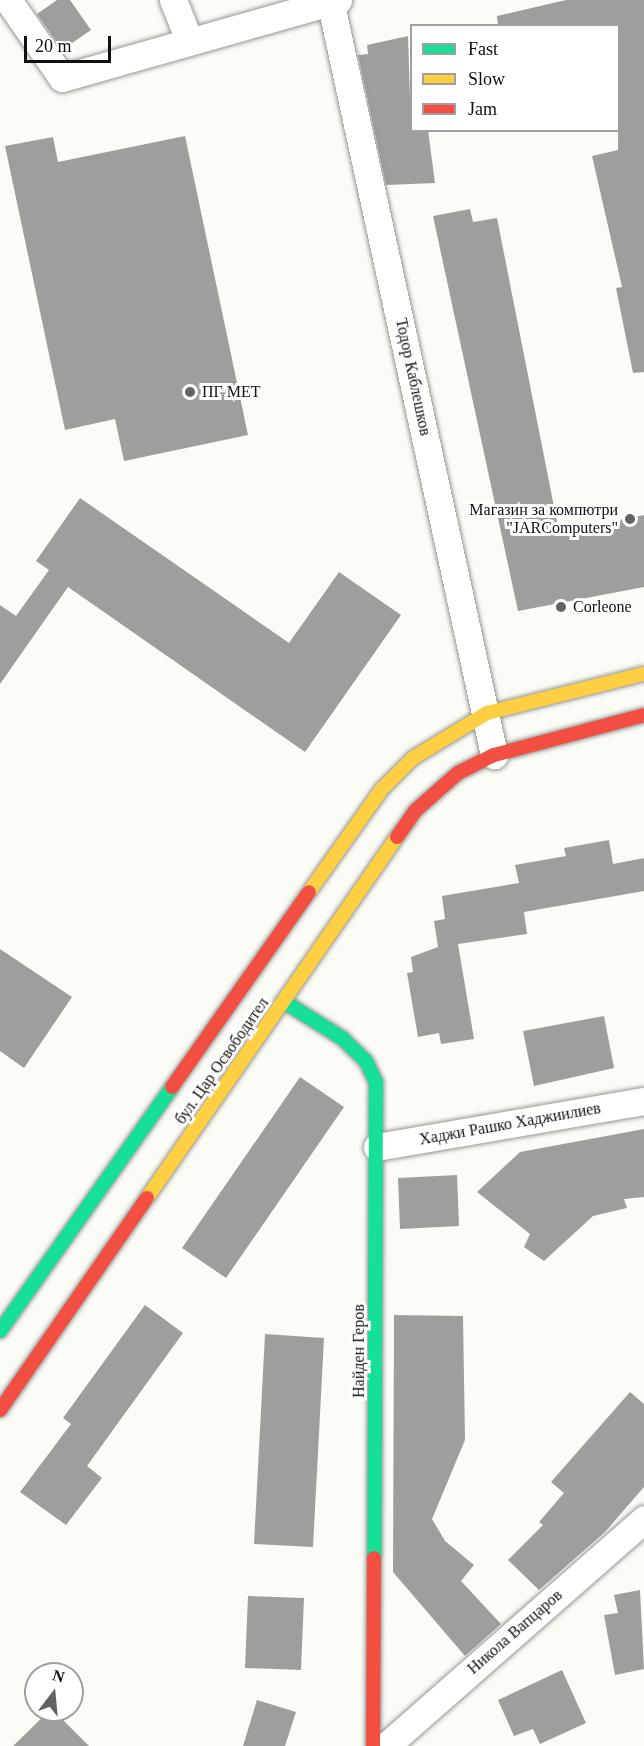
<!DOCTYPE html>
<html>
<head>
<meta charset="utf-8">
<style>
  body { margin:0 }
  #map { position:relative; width:644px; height:1746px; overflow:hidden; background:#fcfcf7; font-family:Georgia,serif }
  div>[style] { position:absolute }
  .building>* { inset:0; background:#a09e9c }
  .roads { filter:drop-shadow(0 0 2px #969694) drop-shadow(0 0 2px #969694) }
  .street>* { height:27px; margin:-13.5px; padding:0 13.5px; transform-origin:13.5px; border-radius:13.5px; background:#fffffe }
  .fast>* { height:14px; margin:-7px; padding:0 7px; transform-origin:7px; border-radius:7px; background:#16e098 }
  .slow>* { height:14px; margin:-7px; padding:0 7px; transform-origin:7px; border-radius:7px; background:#ffcf43 }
  .jam>* { height:14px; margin:-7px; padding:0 7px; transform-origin:7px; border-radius:7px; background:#f24e42 }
  .dots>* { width:16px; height:16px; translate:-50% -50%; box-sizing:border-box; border:3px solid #fff; border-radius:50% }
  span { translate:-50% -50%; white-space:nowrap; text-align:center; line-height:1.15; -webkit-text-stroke:6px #fff; paint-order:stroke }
  .street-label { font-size:16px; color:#101010 }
  .poi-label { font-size:16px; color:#101010 }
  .left { translate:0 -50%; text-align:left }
  .right { translate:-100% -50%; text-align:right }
  .legend { position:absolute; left:410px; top:24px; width:210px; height:108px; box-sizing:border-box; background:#fff; border:2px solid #9f9f9f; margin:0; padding:8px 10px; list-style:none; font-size:18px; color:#101010 }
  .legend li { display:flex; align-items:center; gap:12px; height:30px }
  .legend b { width:30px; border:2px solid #9f9f9f }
  .north { position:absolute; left:24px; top:1662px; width:60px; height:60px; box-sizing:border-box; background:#fff; border:2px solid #9f9f9f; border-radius:50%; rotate:16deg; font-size:16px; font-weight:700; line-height:24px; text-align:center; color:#101010 }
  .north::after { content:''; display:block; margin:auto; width:21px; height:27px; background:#636361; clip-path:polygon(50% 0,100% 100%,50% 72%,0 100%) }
  .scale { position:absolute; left:24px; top:36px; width:87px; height:27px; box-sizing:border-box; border:3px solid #101010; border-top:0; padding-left:8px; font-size:18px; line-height:21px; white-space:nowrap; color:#101010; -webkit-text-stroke:4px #fff; paint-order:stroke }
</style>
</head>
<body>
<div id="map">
  <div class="building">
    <div style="clip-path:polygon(57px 0,70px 0,91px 30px,62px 50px,37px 14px)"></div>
    <div style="clip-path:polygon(566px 0,644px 0,644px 372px,633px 373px,616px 288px,622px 287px,592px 156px,618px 150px,618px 26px,498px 26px,497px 16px)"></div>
    <div style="clip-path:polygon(408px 36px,411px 130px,428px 130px,435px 183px,386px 185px,358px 55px,368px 54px,367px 45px)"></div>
    <div style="clip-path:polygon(185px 136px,248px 435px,124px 461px,115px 419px,65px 430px,5px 146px,53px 137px,58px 162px)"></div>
    <div style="clip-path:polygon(470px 209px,473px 222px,497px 218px,559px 532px,644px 515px,644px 587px,518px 611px,433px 216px)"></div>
    <div style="clip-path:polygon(80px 498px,289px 643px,339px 572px,401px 615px,305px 752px,68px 587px,0 684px,0 605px,16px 616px,49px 570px,36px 561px)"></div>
    <div style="clip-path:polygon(609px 840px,613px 864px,644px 858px,644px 891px,524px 912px,527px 934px,458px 944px,474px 1039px,441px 1044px,439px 1033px,418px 1037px,407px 973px,413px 972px,411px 957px,438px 947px,434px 921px,445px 919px,442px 896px,519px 883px,515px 865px,566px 856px,564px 848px)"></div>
    <div style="clip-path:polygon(0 949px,72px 997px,24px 1068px,0 1051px)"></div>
    <div style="clip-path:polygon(604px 1016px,614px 1068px,534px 1086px,523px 1031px)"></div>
    <div style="clip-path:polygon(300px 1077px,344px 1107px,226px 1278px,182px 1248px)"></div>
    <div style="clip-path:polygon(644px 1129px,644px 1197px,624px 1199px,627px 1208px,593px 1216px,544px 1261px,524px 1247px,530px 1234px,477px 1192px,520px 1152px)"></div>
    <div style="clip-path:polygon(457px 1175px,459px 1226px,400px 1229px,398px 1178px)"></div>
    <div style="clip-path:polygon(145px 1305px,183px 1333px,87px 1466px,102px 1478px,66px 1525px,20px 1492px,71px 1424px,63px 1418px)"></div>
    <div style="clip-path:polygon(394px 1315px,463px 1316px,465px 1440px,432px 1519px,445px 1541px,474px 1565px,461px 1581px,501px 1624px,465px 1656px,393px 1572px)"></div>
    <div style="clip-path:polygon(265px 1334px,324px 1338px,313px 1547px,254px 1544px)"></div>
    <div style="clip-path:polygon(630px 1392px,644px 1404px,644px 1487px,605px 1532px,539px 1590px,508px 1560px,543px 1525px,539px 1522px,564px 1493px,551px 1482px)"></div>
    <div style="clip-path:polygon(640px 1590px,644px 1669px,615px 1675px,604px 1615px,618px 1613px,614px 1595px)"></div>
    <div style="clip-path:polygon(248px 1596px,304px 1598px,301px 1670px,245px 1668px)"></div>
    <div style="clip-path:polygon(562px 1670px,586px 1723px,540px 1744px,533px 1729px,514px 1736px,498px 1700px)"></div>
    <div style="clip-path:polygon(257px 1700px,296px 1712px,285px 1746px,243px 1746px)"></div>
    <div style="clip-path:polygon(50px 1710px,53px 1710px,89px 1746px,13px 1746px)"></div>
  </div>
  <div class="roads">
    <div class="street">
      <div style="left:8px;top:0;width:95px;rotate:55.3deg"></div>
      <div style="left:62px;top:78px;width:287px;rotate:-15.8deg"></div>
      <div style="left:173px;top:0;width:43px;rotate:68.2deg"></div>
      <div style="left:330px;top:0;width:773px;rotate:77.74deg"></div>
      <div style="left:377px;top:1147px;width:271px;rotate:-9.8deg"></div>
      <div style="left:386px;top:1746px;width:344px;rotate:-41.3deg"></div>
    </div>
    <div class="fast">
      <div style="left:283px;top:1001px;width:70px;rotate:32.1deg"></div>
      <div style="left:342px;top:1038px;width:33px;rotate:44deg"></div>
      <div style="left:366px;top:1061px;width:23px;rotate:65deg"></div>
      <div style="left:376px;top:1082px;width:476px;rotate:90.2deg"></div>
      <div style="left:0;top:1331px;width:299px;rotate:-54.8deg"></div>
    </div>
    <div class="slow">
      <div style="left:309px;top:892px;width:126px;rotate:-54.7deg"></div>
      <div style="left:382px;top:789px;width:44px;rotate:-45deg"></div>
      <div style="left:413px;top:758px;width:87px;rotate:-31.3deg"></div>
      <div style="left:487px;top:713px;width:162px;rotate:-14deg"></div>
      <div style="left:147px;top:1198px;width:439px;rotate:-55.3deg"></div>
    </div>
    <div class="jam">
      <div style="left:397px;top:837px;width:32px;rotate:-55deg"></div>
      <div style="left:415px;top:811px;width:57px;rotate:-41.5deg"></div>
      <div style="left:458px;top:773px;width:40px;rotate:-26.6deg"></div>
      <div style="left:494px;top:755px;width:155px;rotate:-14.9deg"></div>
      <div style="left:172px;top:1087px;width:238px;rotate:-54.9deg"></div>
      <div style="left:0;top:1410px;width:258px;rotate:-55.3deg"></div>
      <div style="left:373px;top:1746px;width:188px;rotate:-89.7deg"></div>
    </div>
  </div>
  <div class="dots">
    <div style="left:190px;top:392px;background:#636361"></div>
    <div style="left:630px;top:519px;background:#636361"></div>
    <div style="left:561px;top:607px;background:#636361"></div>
  </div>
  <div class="street-label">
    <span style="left:413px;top:377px;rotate:78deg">Тодор Каблешков</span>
    <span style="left:222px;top:1061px;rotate:-55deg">бул. Цар Освободител</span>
    <span style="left:510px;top:1124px;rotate:-10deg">Хаджи Рашко Хаджиилиев</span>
    <span style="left:359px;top:1351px;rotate:-90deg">Найден Геров</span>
    <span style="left:515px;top:1632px;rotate:-41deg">Никола Вапцаров</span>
  </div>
  <div class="poi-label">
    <span class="left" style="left:202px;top:392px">ПГ МЕТ</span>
    <span class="right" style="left:618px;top:519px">Магазин за компютри<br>"JARComputers"</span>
    <span class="left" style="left:573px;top:607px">Corleone</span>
  </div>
  <ul class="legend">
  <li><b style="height:8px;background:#16e098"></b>Fast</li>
  <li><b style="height:8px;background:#ffcf43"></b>Slow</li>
  <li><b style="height:8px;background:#f24e42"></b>Jam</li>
  </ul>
  <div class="north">N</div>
  <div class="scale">20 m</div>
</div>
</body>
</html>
